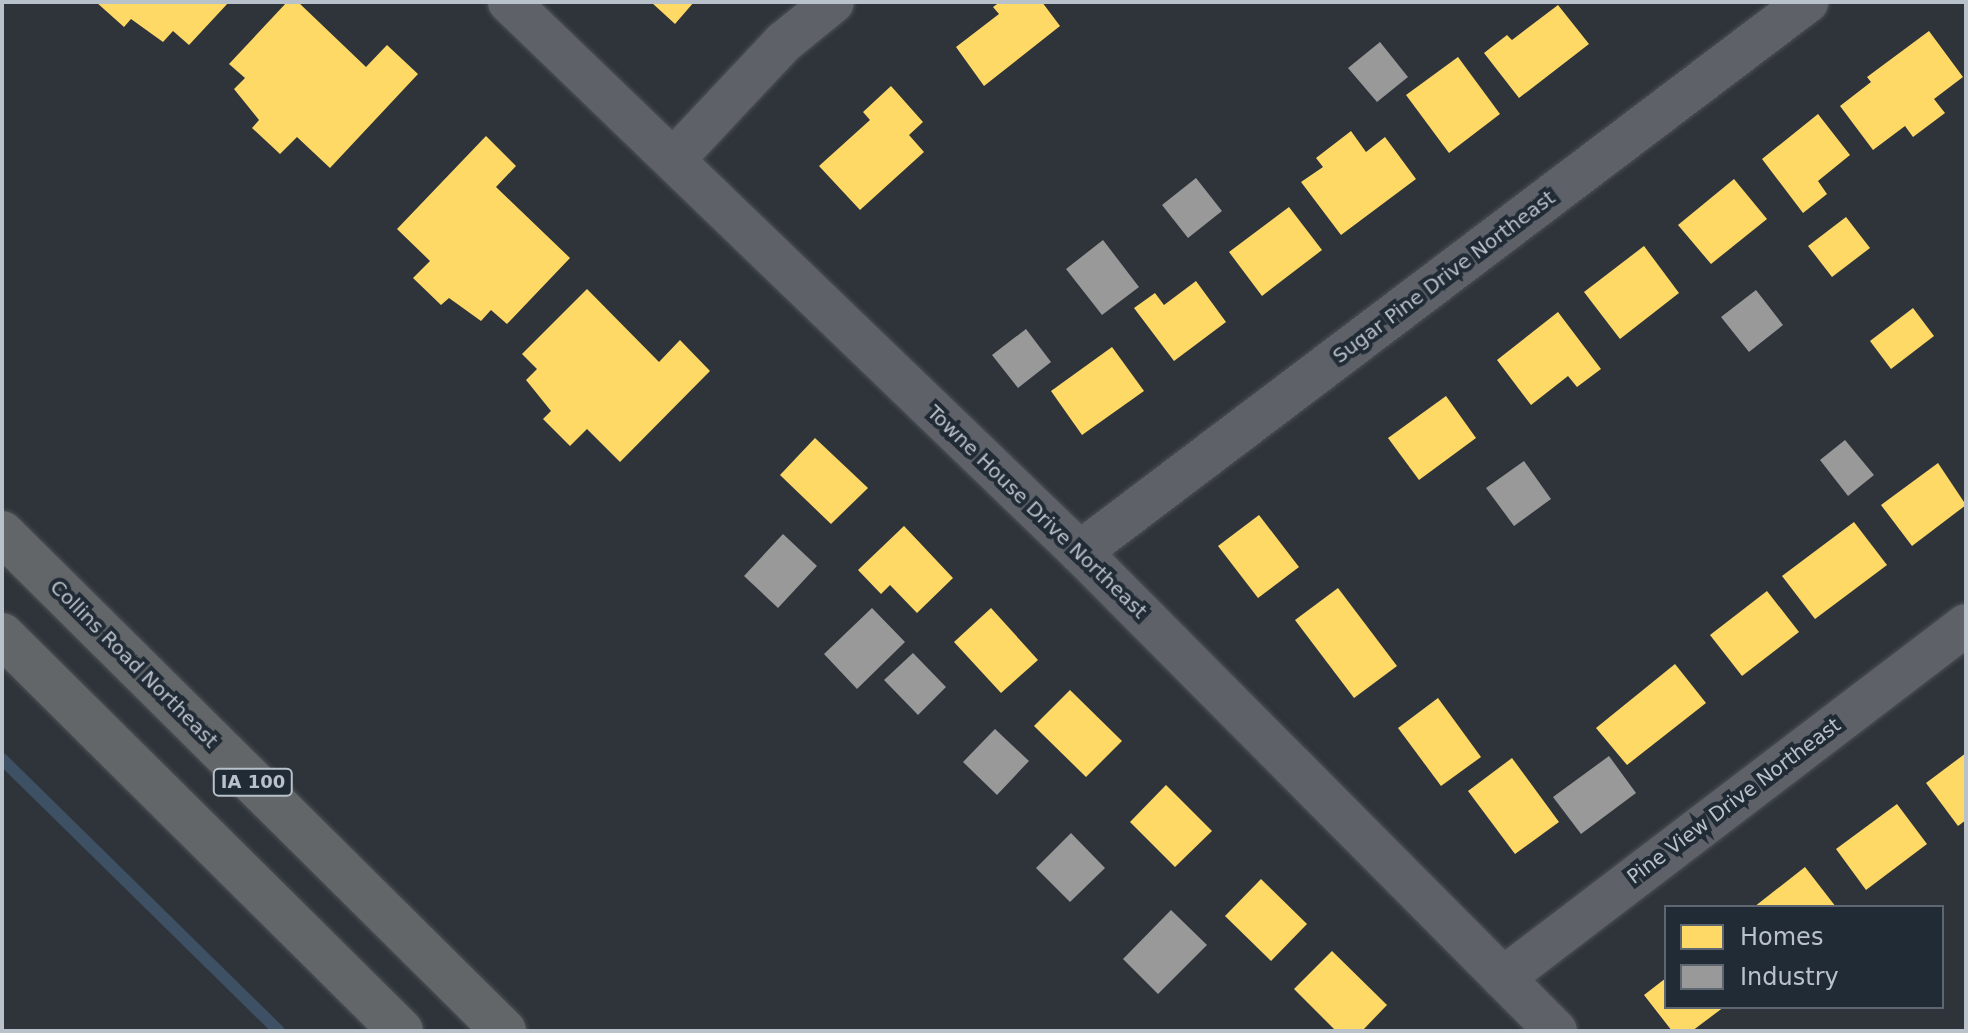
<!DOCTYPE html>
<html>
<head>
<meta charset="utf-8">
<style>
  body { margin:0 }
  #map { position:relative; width:1968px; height:1033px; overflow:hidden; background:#2e343a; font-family:"DejaVu Sans",sans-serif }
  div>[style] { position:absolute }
  .homes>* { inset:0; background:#ffd966 }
  .industry>* { inset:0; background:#999 }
  .stream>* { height:12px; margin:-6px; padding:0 6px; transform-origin:6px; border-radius:6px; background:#3e5063 }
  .roads { filter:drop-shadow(0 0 2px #4c5055) drop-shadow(0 0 2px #4c5055) }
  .minor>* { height:42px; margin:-21px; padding:0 21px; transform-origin:21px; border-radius:21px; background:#5e6268 }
  .highway>* { height:44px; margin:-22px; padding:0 22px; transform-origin:22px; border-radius:22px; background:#636668 }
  span { translate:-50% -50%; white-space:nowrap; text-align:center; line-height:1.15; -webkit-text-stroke:8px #212b35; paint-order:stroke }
  .shield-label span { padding:2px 6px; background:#212b35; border:2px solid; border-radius:6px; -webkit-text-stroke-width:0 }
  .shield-label { font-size:18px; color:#b9c1ca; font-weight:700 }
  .street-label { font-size:20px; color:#b9c1ca }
  .frame { position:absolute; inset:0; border:4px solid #b9c1ca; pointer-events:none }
  .legend { position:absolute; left:1664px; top:905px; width:280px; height:104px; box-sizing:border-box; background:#212b35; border:2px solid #5e6771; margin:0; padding:10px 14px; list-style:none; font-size:24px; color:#b9c1ca }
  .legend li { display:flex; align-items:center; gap:16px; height:40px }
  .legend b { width:40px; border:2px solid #5e6771 }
</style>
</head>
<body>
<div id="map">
  <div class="homes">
    <div style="clip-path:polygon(96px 2px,229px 2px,189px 45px,173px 31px,163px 42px,131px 19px,124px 27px)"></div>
    <div style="clip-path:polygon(287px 2px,298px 2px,366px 67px,387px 45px,418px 74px,330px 168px,297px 137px,280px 154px,252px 128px,259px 120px,234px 89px,245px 78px,229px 64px)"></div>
    <div style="clip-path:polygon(651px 2px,694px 2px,675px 24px)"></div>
    <div style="clip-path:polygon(1000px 2px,1042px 2px,1060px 26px,984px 86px,956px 47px,999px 14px,993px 7px)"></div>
    <div style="clip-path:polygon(1558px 5px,1589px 44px,1519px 98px,1484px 53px,1507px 35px,1512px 40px)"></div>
    <div style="clip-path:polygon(1929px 31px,1963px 77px,1934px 99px,1945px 113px,1913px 137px,1905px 126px,1873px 150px,1840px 106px,1871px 82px,1867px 77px)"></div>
    <div style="clip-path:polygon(1458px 57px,1500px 114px,1449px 153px,1406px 95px)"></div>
    <div style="clip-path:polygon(891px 86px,923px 122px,909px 135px,924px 152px,860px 210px,819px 166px,870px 120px,863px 112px)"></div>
    <div style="clip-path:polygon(1818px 114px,1850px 155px,1818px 181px,1827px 194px,1803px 213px,1762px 159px)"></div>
    <div style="clip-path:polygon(1351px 131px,1366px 152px,1385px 137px,1416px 179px,1341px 235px,1301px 182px,1323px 167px,1316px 158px)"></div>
    <div style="clip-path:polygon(486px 136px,516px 166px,496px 187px,570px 258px,507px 324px,491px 310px,481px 321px,449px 298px,441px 305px,413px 278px,430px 261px,397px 229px)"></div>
    <div style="clip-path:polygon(1734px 179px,1767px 219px,1711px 264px,1678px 225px)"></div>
    <div style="clip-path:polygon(1289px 207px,1322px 250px,1262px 296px,1229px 252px)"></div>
    <div style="clip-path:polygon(1846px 217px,1870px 248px,1832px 277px,1808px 246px)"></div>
    <div style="clip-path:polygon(1644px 246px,1679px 293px,1620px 339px,1584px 292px)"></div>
    <div style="clip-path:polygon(1196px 281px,1226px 322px,1174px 361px,1134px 308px,1155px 293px,1164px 305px)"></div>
    <div style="clip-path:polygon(587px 289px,659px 362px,680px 340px,710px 371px,620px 462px,587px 429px,570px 446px,543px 419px,551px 411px,526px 380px,537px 369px,522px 354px)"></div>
    <div style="clip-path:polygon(1913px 308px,1934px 336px,1891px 369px,1870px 341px)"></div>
    <div style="clip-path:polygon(1558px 312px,1601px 369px,1577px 387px,1568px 376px,1531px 405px,1497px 360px)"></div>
    <div style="clip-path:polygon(1112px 347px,1144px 391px,1082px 435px,1051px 391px)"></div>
    <div style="clip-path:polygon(1446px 396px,1476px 438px,1419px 480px,1388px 438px)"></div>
    <div style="clip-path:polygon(815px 438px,868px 488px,831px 524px,780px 475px)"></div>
    <div style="clip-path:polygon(1938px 463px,1966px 505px,1912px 546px,1881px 505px)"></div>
    <div style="clip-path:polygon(1259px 515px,1299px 567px,1258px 598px,1218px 546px)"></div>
    <div style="clip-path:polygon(1854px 522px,1887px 565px,1815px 619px,1782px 576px)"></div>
    <div style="clip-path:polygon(904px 526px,953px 578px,917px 613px,890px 585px,881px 594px,858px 570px)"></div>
    <div style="clip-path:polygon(1338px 588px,1397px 666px,1354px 698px,1295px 620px)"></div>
    <div style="clip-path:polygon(1767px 591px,1799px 632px,1742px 676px,1710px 635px)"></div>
    <div style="clip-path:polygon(991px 608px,1038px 660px,1001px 693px,954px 642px)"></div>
    <div style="clip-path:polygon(1675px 664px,1706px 703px,1627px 765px,1596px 728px)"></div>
    <div style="clip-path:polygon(1070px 690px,1122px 741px,1086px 777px,1034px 726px)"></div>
    <div style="clip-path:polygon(1438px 698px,1481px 757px,1441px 786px,1398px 728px)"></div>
    <div style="clip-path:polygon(1966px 753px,1966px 820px,1958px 826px,1926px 783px)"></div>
    <div style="clip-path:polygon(1512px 758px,1559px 822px,1515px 854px,1468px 791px)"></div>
    <div style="clip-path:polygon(1166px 785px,1212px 831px,1175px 867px,1130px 822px)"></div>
    <div style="clip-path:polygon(1897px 804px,1927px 844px,1866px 890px,1836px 849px)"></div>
    <div style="clip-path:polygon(1805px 867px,1836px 907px,1754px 907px)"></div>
    <div style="clip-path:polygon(1261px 879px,1307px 924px,1271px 961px,1225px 916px)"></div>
    <div style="clip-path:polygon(1332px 951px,1387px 1005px,1362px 1031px,1336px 1031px,1294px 989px)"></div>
    <div style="clip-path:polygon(1666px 978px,1666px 1007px,1724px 1007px,1692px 1031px,1672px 1031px,1644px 995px)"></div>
  </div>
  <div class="industry">
    <div style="clip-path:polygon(1380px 42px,1408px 77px,1377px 102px,1348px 68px)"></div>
    <div style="clip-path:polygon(1196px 178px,1222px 211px,1188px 238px,1162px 205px)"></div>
    <div style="clip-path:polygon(1103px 240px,1139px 287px,1102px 315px,1066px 269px)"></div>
    <div style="clip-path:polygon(1756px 290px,1783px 325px,1749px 352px,1721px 317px)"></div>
    <div style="clip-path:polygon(1026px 329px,1051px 362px,1018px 388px,992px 355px)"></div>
    <div style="clip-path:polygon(1845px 440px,1874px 475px,1848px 496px,1820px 460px)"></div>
    <div style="clip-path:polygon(1524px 461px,1551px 499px,1514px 526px,1486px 488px)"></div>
    <div style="clip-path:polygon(783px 534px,817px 566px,778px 608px,744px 576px)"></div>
    <div style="clip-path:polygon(872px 608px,905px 642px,857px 689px,824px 654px)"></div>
    <div style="clip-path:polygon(913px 653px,946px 687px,918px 715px,884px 680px)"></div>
    <div style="clip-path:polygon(995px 729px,1029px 761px,997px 795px,963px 762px)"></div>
    <div style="clip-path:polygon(1609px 756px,1636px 793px,1581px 834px,1553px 797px)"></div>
    <div style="clip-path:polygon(1071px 833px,1105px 868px,1070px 902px,1036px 868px)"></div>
    <div style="clip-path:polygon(1171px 910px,1207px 945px,1158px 994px,1123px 959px)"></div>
  </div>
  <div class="stream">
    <div style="left:2px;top:759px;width:388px;rotate:44.5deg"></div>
  </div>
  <div class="roads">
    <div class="minor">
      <div style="left:509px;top:2px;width:793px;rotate:43.93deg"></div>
      <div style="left:1080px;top:552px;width:675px;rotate:45.18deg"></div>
      <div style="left:674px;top:159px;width:161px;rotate:-46.8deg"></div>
      <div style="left:784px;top:42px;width:63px;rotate:-39.2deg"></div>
      <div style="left:1080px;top:552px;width:912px;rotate:-37.11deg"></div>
      <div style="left:1503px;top:978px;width:582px;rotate:-37.32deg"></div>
    </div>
    <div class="highway">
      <div style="left:2px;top:533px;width:707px;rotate:44.77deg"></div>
      <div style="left:2px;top:635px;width:562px;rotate:44.78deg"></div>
    </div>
  </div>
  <div class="shield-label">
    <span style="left:253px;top:782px">IA 100</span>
  </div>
  <div class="street-label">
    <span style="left:1444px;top:277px;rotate:-37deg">Sugar Pine Drive Northeast</span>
    <span style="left:1037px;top:512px;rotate:44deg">Towne House Drive Northeast</span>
    <span style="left:134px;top:664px;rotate:45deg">Collins Road Northeast</span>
    <span style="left:1734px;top:801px;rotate:-37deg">Pine View Drive Northeast</span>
  </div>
  <div class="frame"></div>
  <ul class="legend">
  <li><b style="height:22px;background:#ffd966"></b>Homes</li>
  <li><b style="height:22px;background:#999"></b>Industry</li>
  </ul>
</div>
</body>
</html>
